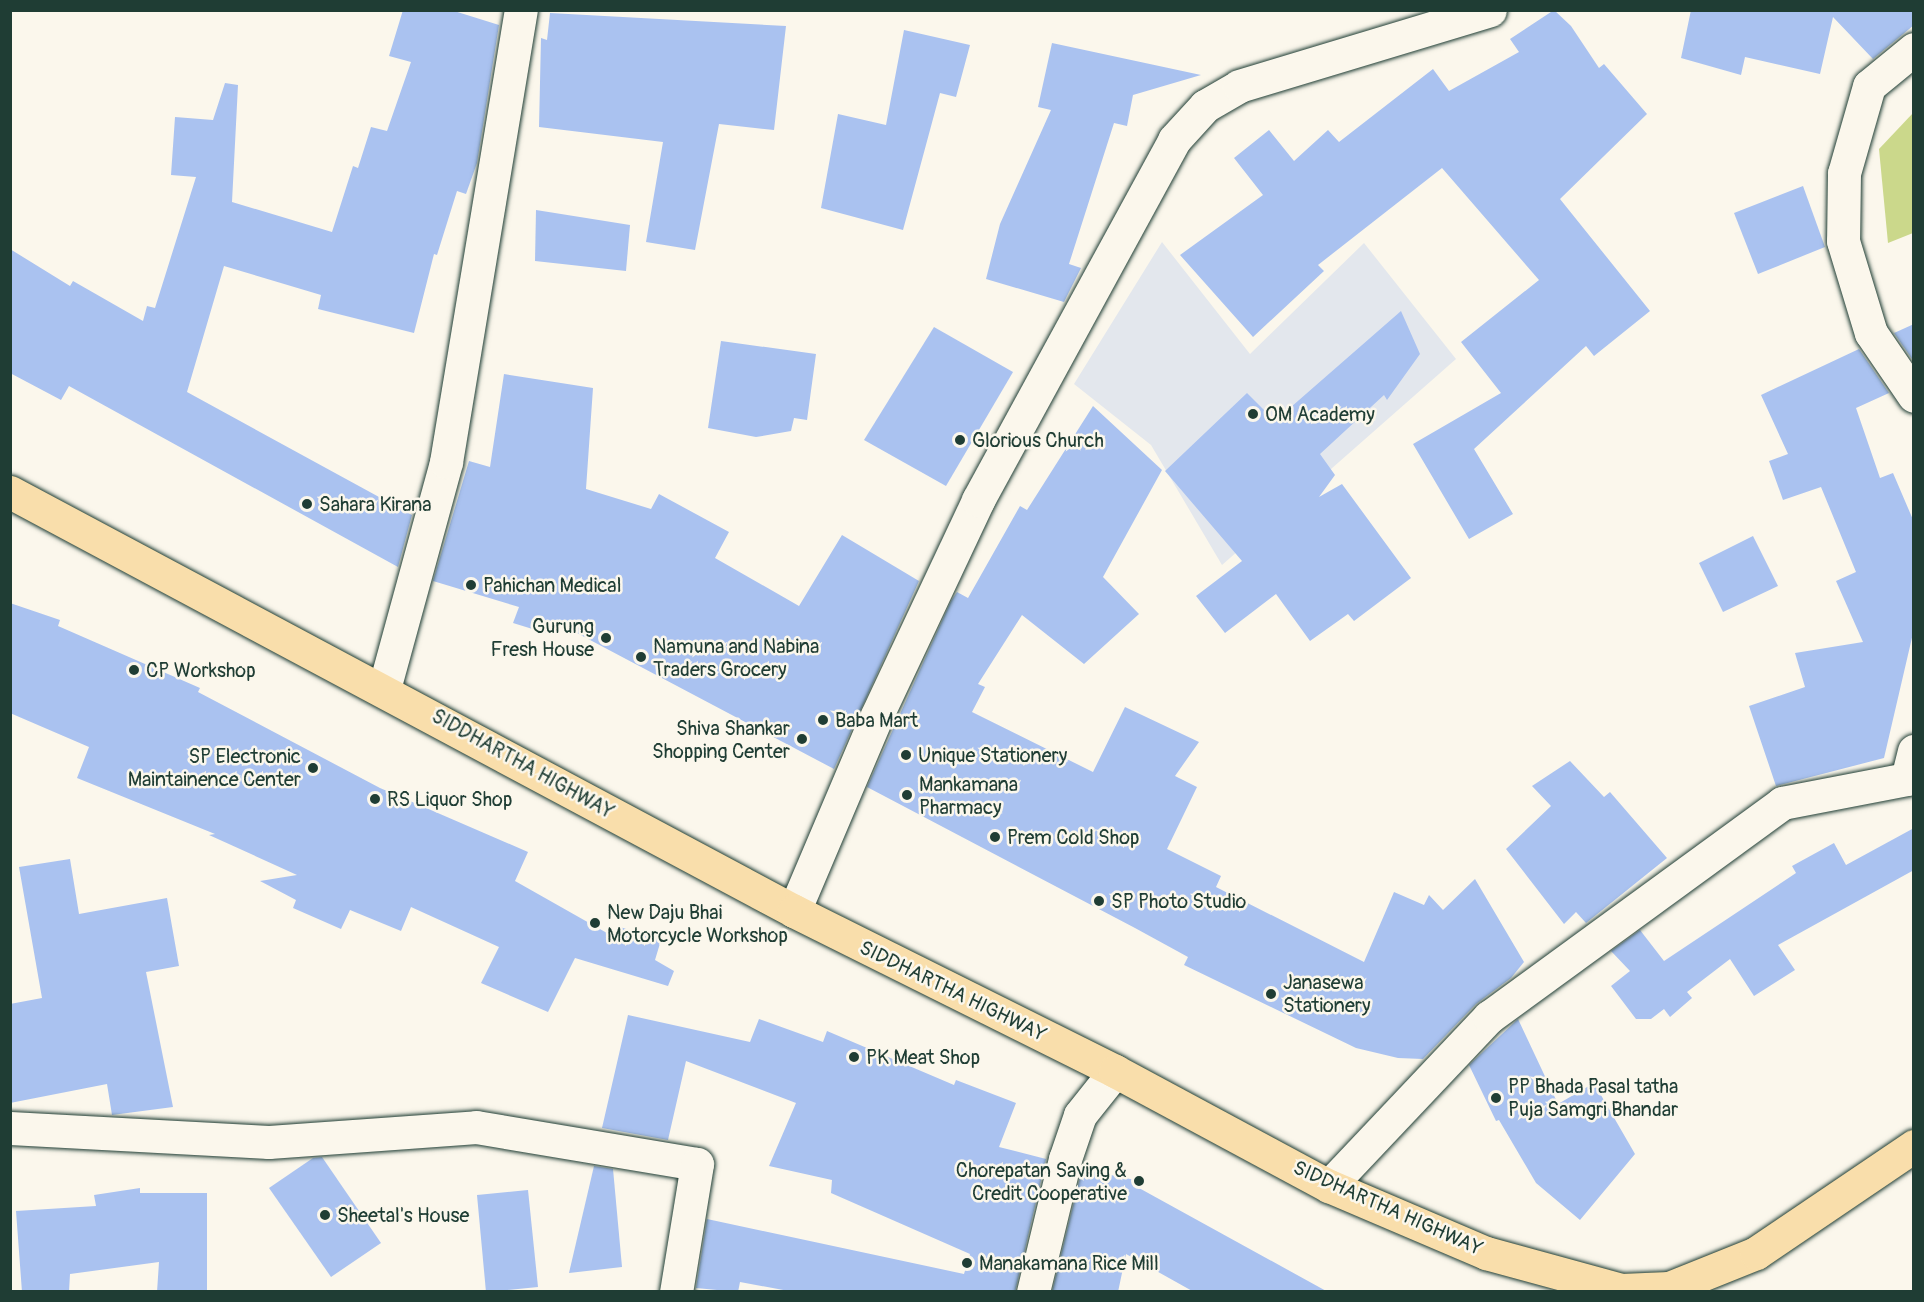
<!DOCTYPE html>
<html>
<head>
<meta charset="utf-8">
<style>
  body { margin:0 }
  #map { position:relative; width:1924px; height:1302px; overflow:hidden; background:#fbf7ec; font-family:Pangolin,sans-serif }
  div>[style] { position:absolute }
  .built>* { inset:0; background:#e3e7ed }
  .green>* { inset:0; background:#cbd88b }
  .building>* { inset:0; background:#aac2f0 }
  .roads { filter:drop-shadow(0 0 2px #1f3d34) drop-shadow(0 0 2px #1f3d34) }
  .street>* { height:33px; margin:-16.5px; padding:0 16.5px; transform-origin:16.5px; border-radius:16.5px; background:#fbf7ec }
  .highway>* { height:33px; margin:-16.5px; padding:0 16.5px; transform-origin:16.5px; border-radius:16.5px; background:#f9deab }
  .dots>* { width:16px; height:16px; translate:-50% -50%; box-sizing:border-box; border:3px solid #fbf7ec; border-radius:50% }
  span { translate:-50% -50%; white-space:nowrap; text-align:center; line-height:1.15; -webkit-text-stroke:5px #fbf7ec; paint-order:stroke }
  .poi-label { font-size:20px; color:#1f3d34 }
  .left { translate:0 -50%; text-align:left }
  .right { translate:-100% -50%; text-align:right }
  .street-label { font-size:20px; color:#1f3d34 }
  .frame { position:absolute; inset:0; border:12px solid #1f3d34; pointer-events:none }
</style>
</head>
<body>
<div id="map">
  <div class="built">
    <div style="clip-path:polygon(1162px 242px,1250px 354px,1364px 243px,1456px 359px,1222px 565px,1151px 445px,1074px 384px)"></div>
  </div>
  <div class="green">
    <div style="clip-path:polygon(1913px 113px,1913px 233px,1888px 243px,1879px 149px)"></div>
  </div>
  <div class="building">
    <div style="clip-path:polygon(403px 10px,451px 10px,499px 25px,477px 163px,466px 194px,457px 191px,437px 255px,434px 254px,414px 333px,318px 309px,321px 295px,224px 266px,187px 392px,412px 515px,398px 567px,69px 386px,61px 400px,10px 373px,10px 249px,70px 286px,73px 281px,143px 321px,147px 306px,155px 308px,196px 177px,171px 175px,175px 117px,213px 120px,225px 83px,238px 85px,232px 202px,332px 232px,353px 166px,358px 168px,371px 127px,387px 131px,411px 62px,389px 56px)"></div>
    <div style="clip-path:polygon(1554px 10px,1571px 26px,1599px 68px,1604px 64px,1647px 114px,1560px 199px,1650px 311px,1594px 356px,1586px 346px,1474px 449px,1513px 514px,1469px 539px,1413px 444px,1501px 393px,1461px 342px,1539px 280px,1442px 168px,1318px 265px,1324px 271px,1253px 337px,1180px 255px,1263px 195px,1234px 158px,1269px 130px,1294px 161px,1328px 130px,1339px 142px,1433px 69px,1449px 91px,1519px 52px,1510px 39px)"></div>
    <div style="clip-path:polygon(1691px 10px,1914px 10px,1914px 25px,1873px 59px,1833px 17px,1820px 74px,1745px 57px,1741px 75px,1681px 58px)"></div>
    <div style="clip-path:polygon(550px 13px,786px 26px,774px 130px,719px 124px,695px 250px,646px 242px,663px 142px,539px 127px,541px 38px,547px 40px)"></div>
    <div style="clip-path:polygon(904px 30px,970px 45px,956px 97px,940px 93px,903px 230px,821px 208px,838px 114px,886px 125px)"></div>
    <div style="clip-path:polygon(1052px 43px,1201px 75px,1133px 95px,1127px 126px,1114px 123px,1069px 264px,1081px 268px,1064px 302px,986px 279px,1000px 224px,1051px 110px,1038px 107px)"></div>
    <div style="clip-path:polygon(1803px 186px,1825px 247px,1758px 274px,1734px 213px)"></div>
    <div style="clip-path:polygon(536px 210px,630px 225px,626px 271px,535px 261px)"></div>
    <div style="clip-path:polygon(1401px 311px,1420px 354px,1387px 400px,1384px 395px,1320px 454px,1335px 475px,1319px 497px,1342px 484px,1411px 578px,1354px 621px,1348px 614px,1310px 641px,1276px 594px,1225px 633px,1196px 596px,1242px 561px,1165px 471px,1247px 393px,1275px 421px)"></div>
    <div style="clip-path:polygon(1914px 324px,1914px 362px,1894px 333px)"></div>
    <div style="clip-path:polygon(934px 327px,1013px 372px,946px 486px,864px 440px)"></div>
    <div style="clip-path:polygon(721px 341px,816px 354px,807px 420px,794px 418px,791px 431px,756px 437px,708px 428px)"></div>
    <div style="clip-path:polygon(1859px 349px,1889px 393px,1856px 408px,1880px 478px,1893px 473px,1914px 522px,1914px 629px,1884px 758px,1776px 786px,1749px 706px,1805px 687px,1795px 653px,1863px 642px,1836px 581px,1856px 572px,1821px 487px,1783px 500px,1769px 461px,1788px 454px,1761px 395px)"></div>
    <div style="clip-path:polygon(504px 374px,593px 388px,586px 489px,651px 509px,659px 494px,729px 532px,715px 558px,799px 606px,842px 535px,919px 581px,834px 769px,556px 622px,552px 635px,513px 623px,519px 607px,433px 581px,469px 461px,490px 467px)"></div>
    <div style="clip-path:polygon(1093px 406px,1162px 470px,1103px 577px,1139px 614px,1084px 664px,1022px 615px,978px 684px,985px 687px,972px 712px,1093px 772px,1125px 707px,1199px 742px,1175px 776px,1197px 787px,1167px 849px,1221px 876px,1216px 887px,1364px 962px,1394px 892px,1424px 905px,1429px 895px,1443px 910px,1475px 879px,1524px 962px,1511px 978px,1476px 1004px,1423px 1059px,1398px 1058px,1356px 1048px,1184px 965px,1188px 957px,1135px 928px,867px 787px,951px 601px,957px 592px,968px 598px,1020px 506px,1027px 510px)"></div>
    <div style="clip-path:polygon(1753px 536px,1778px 586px,1723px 612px,1699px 563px)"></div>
    <div style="clip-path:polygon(10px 603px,60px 620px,58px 626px,200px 688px,198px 692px,380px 788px,528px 852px,515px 881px,614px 937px,617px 926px,661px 940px,655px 960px,674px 971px,668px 986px,575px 958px,548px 1012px,481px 983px,499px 947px,411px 907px,401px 931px,350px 910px,341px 929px,293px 908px,296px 900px,260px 881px,297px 875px,209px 835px,215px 834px,77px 778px,89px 747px,10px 713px)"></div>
    <div style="clip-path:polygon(1570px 761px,1604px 797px,1610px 792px,1667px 858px,1586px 923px,1576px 912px,1564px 924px,1506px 849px,1551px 806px,1532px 786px)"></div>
    <div style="clip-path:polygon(1914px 828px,1914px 870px,1778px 945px,1795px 970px,1754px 996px,1730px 959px,1687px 992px,1692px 998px,1670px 1017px,1664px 1009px,1651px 1019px,1636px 1019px,1611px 986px,1630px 971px,1611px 951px,1640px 930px,1664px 961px,1796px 873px,1792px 866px,1834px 843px,1846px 865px)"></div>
    <div style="clip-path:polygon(70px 859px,79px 914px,167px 898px,179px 966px,146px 972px,173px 1107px,112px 1115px,107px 1084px,10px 1103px,10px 1004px,42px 998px,19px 867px)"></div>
    <div style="clip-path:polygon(628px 1015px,750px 1042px,759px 1019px,823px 1042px,827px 1031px,954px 1085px,956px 1080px,1016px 1103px,999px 1147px,1046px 1159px,1015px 1292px,794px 1292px,740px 1282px,738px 1292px,696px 1288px,707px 1219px,964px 1274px,970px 1254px,831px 1193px,832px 1180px,769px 1166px,796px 1103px,686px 1061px,668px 1140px,602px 1128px)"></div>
    <div style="clip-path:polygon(1518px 1019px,1558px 1104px,1594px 1083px,1635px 1154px,1580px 1220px,1536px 1183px,1499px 1120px,1496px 1121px,1469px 1065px)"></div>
    <div style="clip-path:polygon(322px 1157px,381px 1243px,331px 1277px,269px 1188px,313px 1158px)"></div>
    <div style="clip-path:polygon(594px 1166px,613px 1169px,622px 1267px,569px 1273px)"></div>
    <div style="clip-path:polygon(1082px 1169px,1140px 1181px,1139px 1188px,1328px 1292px,1194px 1292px,1126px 1254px,1118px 1292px,1052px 1292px)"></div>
    <div style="clip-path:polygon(140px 1188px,140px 1193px,207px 1193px,207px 1292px,157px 1292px,159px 1262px,70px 1274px,69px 1292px,22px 1292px,16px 1211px,96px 1206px,94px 1195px)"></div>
    <div style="clip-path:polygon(528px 1190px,538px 1287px,486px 1292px,477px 1195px)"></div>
  </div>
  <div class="roads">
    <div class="street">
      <div style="left:1914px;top:49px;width:58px;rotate:140.6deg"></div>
      <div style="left:1869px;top:86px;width:91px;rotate:106deg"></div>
      <div style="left:1844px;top:173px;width:68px;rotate:90.8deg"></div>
      <div style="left:1843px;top:241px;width:96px;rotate:73.1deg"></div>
      <div style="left:1871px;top:333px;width:76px;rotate:55.7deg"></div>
      <div style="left:384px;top:689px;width:235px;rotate:-74.7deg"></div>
      <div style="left:446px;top:462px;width:458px;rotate:-80.6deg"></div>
      <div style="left:794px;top:911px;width:213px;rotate:-67deg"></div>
      <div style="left:877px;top:715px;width:238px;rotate:-64.8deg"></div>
      <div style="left:978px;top:500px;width:410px;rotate:-61.4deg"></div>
      <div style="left:1174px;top:140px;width:46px;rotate:-47.6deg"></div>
      <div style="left:1205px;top:106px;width:39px;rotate:-30deg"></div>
      <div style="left:1239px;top:86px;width:262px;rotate:-16.8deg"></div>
      <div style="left:10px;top:1128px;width:259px;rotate:3.1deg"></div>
      <div style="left:269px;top:1142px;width:208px;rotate:-4.1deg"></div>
      <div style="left:476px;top:1127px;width:224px;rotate:9.5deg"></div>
      <div style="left:697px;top:1164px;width:130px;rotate:99.3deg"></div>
      <div style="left:1329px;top:1186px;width:233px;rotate:-46.6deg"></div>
      <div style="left:1489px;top:1017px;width:363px;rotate:-36.1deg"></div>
      <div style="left:1782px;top:803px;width:127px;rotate:-10.9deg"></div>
      <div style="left:1907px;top:779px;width:29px;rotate:-76deg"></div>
      <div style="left:1033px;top:1292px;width:137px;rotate:-76.5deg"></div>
      <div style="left:1065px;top:1159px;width:46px;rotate:-71.2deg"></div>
      <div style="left:1080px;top:1115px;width:56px;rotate:-51.5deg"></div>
    </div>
    <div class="highway">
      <div style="left:10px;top:492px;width:889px;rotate:28.12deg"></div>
      <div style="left:794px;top:911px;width:359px;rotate:26.5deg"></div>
      <div style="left:1115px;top:1071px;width:243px;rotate:28.3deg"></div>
      <div style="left:1329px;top:1186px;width:171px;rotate:23.1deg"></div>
      <div style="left:1486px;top:1253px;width:140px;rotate:15.3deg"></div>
      <div style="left:1621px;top:1290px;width:48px;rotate:-2.4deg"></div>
      <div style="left:1669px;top:1288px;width:94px;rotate:-21.9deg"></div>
      <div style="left:1756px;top:1253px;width:191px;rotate:-34.1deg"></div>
    </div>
  </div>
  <div class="dots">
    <div style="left:1253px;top:414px;background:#1f3d34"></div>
    <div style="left:960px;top:440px;background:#1f3d34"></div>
    <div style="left:307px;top:504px;background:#1f3d34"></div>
    <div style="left:471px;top:585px;background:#1f3d34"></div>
    <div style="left:606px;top:638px;background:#1f3d34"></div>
    <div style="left:641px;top:657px;background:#1f3d34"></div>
    <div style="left:134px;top:670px;background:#1f3d34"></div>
    <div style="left:823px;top:720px;background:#1f3d34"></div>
    <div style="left:802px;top:739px;background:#1f3d34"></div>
    <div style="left:906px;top:755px;background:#1f3d34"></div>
    <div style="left:313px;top:768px;background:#1f3d34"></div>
    <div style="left:907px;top:795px;background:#1f3d34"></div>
    <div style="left:375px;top:799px;background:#1f3d34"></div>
    <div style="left:995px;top:837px;background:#1f3d34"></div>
    <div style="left:1099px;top:901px;background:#1f3d34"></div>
    <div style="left:595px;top:923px;background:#1f3d34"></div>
    <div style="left:1271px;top:994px;background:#1f3d34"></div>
    <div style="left:854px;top:1057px;background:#1f3d34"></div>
    <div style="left:1496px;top:1098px;background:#1f3d34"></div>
    <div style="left:1139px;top:1181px;background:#1f3d34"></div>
    <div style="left:325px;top:1215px;background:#1f3d34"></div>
    <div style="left:967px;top:1263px;background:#1f3d34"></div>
  </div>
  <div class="poi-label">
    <span class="left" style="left:1265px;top:414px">OM Academy</span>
    <span class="left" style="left:972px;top:440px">Glorious Church</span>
    <span class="left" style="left:319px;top:504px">Sahara Kirana</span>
    <span class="left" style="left:483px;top:585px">Pahichan Medical</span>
    <span class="right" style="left:594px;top:638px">Gurung<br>Fresh House</span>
    <span class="left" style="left:653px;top:658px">Namuna and Nabina<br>Traders Grocery</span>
    <span class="left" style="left:146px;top:670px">CP Workshop</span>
    <span class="left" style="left:835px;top:720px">Baba Mart</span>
    <span class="right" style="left:790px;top:740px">Shiva Shankar<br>Shopping Center</span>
    <span class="left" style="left:918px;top:755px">Unique Stationery</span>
    <span class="right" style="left:301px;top:768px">SP Electronic<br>Maintainence Center</span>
    <span class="left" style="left:919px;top:796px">Mankamana<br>Pharmacy</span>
    <span class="left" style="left:387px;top:799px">RS Liquor Shop</span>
    <span class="left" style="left:1007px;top:837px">Prem Cold Shop</span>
    <span class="left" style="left:1111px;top:901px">SP Photo Studio</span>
    <span class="left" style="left:607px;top:924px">New Daju Bhai<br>Motorcycle Workshop</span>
    <span class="left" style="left:1283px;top:994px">Janasewa<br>Stationery</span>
    <span class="left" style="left:866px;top:1057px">PK Meat Shop</span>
    <span class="left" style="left:1508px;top:1098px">PP Bhada Pasal tatha<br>Puja Samgri Bhandar</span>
    <span class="right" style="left:1127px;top:1182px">Chorepatan Saving &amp;<br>Credit Cooperative</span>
    <span class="left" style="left:337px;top:1215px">Sheetal's House</span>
    <span class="left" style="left:979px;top:1263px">Manakamana Rice Mill</span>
  </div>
  <div class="street-label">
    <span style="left:523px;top:764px;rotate:29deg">SIDDHARTHA HIGHWAY</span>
    <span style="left:953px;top:991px;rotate:26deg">SIDDHARTHA HIGHWAY</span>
    <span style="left:1388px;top:1208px;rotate:24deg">SIDDHARTHA HIGHWAY</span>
  </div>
  <div class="frame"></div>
</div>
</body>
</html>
